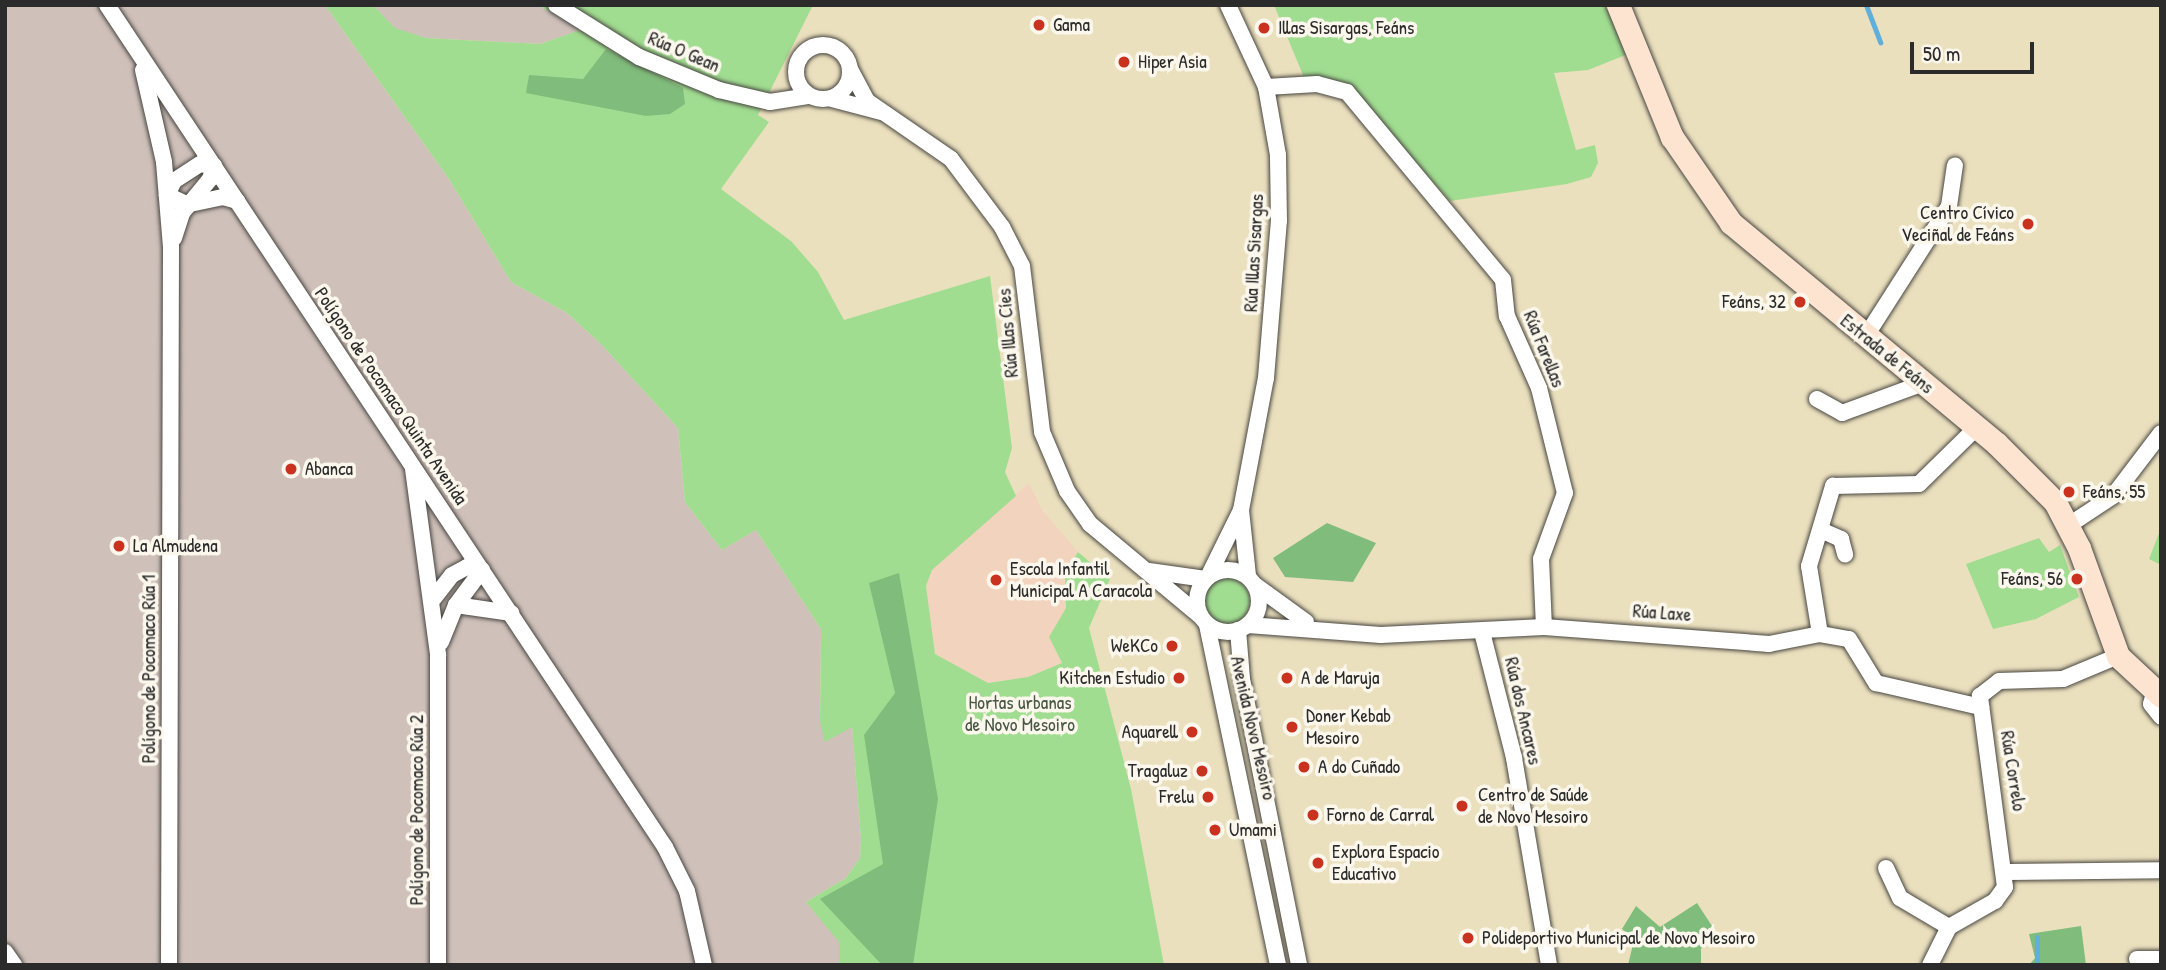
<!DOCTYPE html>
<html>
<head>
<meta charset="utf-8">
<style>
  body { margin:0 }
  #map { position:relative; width:2166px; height:970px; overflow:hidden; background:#ebe0be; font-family:"Patrick Hand",sans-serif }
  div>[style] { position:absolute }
  .built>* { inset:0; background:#f2d4be }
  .industrial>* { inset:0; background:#cfc0ba }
  .green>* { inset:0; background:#a1dd91 }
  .round { border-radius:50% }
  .forest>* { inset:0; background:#80bc7b }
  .stream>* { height:5px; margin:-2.5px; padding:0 2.5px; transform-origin:2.5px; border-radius:2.5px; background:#60afda }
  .roads { filter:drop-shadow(0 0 2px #484641) drop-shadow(0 0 2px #484641) }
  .street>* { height:16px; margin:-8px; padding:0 8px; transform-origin:8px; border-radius:8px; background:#fff }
  .street>.ring { margin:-8px; padding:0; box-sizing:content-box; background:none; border:16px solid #fff; border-radius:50% }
  .secondary>* { height:23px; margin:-11.5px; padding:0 11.5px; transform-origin:11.5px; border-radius:11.5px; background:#fde4d1 }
  .dots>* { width:19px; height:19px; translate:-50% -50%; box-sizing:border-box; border:4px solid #fbf7ec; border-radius:50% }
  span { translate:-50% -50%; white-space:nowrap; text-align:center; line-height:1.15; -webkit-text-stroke:7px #fbf7ec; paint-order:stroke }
  .poi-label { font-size:19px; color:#2b2b2b }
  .left { translate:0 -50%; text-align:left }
  .right { translate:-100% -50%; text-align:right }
  .street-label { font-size:19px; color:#2b2b2b }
  .park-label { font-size:19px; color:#485844 }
  .frame { position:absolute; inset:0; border:7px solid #2b2b2b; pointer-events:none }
  .scale { position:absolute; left:1910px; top:42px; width:124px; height:32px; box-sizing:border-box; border:4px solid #2b2b2b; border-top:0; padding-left:9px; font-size:21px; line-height:24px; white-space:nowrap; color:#2b2b2b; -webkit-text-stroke:5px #fbf7ec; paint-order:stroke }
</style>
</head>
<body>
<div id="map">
  <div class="built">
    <div style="clip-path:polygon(1029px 483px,1043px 511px,1078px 552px,1065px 574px,1066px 608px,1049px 637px,1062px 663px,1028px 677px,987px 683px,935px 654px,926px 586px,932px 570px)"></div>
  </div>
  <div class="industrial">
    <div style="clip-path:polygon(5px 5px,325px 5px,449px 179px,511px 282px,567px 313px,599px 342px,678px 428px,685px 502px,722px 550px,756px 530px,821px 629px,820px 722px,852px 726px,861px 839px,860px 858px,846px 878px,806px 902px,865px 965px,5px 965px)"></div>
    <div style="clip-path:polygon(373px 5px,537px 5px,584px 29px,540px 44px,426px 38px,395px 29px)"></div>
  </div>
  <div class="green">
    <div style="clip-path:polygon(325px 5px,373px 5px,395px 28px,426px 38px,540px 44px,583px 29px,537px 5px,813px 5px,758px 115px,769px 122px,721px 189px,791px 241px,818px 272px,844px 320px,990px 276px,1012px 448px,1005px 472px,1016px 496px,932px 570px,926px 586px,935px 654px,988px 683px,1028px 677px,1062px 663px,1049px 637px,1066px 608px,1065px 574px,1078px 552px,1110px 579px,1089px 628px,1131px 789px,1164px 965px,839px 964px,839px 942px,806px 902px,846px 878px,860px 858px,861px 839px,852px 727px,825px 742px,820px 722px,821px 629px,756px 530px,722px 550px,685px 502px,678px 428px,599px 342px,567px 313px,511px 282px,449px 179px)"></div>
    <div style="clip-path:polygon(1274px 5px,1605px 5px,1628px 54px,1588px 70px,1554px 73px,1576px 150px,1595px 145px,1598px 163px,1591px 177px,1567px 184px,1450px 201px,1350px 88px,1305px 80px)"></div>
    <div style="clip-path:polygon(2161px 528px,2161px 565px,2149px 559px)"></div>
    <div style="clip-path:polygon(2039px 538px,2049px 552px,2060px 545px,2079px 597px,2036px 619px,1993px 629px,1966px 564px)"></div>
    <div class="round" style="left:1204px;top:578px;width:46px;height:46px"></div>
  </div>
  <div class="forest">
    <div style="clip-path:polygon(606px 49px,683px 88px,685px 104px,670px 114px,646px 116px,526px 93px,529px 75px,583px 79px)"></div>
    <div style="clip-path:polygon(1327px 523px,1376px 543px,1353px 582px,1285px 577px,1273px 558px)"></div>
    <div style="clip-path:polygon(899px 573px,938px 799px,913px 965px,882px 965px,820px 899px,883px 864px,864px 735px,895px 693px,869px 583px)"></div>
    <div style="clip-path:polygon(1697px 903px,1714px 929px,1701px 949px,1701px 965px,1628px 965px,1634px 940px,1622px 929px,1636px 906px,1660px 927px)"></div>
    <div style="clip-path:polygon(2081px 926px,2086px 965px,2029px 965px,2035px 958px,2029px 934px)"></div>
  </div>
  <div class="stream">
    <div style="left:1866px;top:5px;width:40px;rotate:69deg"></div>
    <div style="left:2037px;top:965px;width:28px;rotate:-90deg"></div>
  </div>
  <div class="roads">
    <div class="street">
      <div style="left:107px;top:5px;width:1010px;rotate:56.47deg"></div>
      <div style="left:665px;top:847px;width:49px;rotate:63.4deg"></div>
      <div style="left:687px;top:891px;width:76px;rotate:77.1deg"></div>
      <div style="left:556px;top:5px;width:98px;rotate:32.1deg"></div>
      <div style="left:639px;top:57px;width:87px;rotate:22.4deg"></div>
      <div style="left:719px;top:90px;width:52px;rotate:13.2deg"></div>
      <div style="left:770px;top:102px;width:38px;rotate:-9deg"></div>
      <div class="ring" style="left:796px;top:45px;width:38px;height:38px"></div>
      <div style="left:850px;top:69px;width:36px;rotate:62deg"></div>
      <div style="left:867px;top:101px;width:102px;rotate:34.6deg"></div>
      <div style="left:951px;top:159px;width:85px;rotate:53.1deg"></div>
      <div style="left:1002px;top:227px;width:44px;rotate:62.9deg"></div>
      <div style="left:1022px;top:266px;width:167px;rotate:83.1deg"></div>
      <div style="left:1042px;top:432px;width:64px;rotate:67deg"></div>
      <div style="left:1067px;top:491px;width:40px;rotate:55.1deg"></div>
      <div style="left:1090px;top:524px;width:143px;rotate:39.9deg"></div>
      <div style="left:143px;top:70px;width:94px;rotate:77.1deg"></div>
      <div style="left:164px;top:162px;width:85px;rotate:85.3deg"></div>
      <div style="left:171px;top:247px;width:718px;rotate:90.16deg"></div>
      <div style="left:1266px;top:87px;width:51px;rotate:-3.4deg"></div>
      <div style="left:1317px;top:84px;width:31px;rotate:15deg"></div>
      <div style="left:1347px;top:92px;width:244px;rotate:50.3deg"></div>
      <div style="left:1503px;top:280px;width:36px;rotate:84deg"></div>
      <div style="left:1507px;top:316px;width:79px;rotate:66deg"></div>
      <div style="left:1539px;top:388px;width:108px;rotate:76.1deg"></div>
      <div style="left:1565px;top:493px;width:70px;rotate:110deg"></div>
      <div style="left:1541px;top:559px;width:68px;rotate:87.5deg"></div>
      <div style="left:832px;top:99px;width:51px;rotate:14.9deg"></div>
      <div style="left:190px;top:204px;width:34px;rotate:-12deg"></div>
      <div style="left:223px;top:197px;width:15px;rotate:16deg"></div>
      <div style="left:174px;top:238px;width:26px;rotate:-72deg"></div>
      <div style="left:182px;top:213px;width:44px;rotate:-50.5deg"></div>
      <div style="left:210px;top:179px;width:14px;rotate:-73deg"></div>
      <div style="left:214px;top:166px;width:14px;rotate:-172deg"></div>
      <div style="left:200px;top:164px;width:31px;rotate:147deg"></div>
      <div style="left:174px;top:181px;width:16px;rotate:117deg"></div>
      <div style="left:167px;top:195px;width:23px;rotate:25deg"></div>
      <div style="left:1866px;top:336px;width:154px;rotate:-57.4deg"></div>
      <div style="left:1949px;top:206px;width:41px;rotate:-81.7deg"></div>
      <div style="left:1817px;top:399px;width:29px;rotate:29deg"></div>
      <div style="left:1842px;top:413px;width:87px;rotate:-20.1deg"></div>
      <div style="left:413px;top:469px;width:188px;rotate:82.3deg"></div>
      <div style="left:438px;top:655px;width:310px;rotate:90deg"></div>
      <div style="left:1241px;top:510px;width:66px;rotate:83.9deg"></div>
      <div style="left:2069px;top:525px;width:53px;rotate:-33.4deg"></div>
      <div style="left:2113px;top:496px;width:79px;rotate:-52.7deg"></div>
      <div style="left:1823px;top:531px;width:20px;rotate:24deg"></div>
      <div style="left:1841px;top:539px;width:16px;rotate:75deg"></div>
      <div class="ring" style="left:1197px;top:570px;width:46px;height:46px"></div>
      <div style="left:1149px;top:571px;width:57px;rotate:8.1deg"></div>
      <div style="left:1208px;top:577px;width:75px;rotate:-63.8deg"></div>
      <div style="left:1241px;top:510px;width:134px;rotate:-79.3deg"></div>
      <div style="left:1266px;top:378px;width:158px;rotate:-85.3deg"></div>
      <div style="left:1279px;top:221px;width:66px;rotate:-90.9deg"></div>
      <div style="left:1278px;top:155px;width:69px;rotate:-100deg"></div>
      <div style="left:1266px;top:87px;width:90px;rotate:-114.9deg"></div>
      <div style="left:1255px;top:585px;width:63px;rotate:36deg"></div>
      <div style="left:434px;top:598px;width:29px;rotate:-52deg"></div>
      <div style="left:452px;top:575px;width:17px;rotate:-28deg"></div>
      <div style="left:467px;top:567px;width:15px;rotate:11deg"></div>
      <div style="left:482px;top:570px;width:44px;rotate:126.6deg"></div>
      <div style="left:456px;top:605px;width:40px;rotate:112deg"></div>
      <div style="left:456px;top:605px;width:56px;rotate:8.3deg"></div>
      <div style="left:1207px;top:625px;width:347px;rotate:78.2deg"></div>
      <div style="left:1248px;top:625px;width:133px;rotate:4.3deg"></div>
      <div style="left:1381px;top:635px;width:163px;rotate:-2.8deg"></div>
      <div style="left:1544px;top:627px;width:226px;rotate:4.3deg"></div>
      <div style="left:1769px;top:644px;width:52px;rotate:-11.1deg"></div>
      <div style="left:1820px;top:634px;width:29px;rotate:10deg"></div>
      <div style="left:1849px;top:639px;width:52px;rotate:58.5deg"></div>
      <div style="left:1876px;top:683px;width:108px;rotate:12.9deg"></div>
      <div style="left:1238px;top:630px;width:49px;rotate:85.3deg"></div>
      <div style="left:1242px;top:679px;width:292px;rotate:78.7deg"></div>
      <div style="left:1482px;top:632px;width:130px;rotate:75.7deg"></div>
      <div style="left:1514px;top:758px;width:210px;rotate:80.4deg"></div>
      <div style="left:1820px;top:634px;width:69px;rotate:-99.2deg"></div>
      <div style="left:1809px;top:566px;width:84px;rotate:-73.3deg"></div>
      <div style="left:1833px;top:486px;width:86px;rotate:-1.3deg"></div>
      <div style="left:1919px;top:484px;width:80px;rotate:-44.5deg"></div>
      <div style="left:2154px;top:693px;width:11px;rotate:105deg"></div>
      <div style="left:2151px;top:704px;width:16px;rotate:52deg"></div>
      <div style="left:1886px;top:868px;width:33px;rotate:65deg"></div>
      <div style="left:1900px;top:898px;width:57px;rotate:30.6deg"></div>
      <div style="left:2008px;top:872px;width:153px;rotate:-0.7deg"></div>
      <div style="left:5px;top:952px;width:16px;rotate:55deg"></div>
      <div style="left:2137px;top:959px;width:24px"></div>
      <div style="left:1930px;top:965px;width:42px;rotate:-63.4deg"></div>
      <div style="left:1949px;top:927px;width:53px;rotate:-29.5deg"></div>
      <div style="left:1995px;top:901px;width:17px;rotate:-54deg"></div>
      <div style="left:2005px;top:887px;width:193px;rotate:-97.5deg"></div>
      <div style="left:1980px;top:696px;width:24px;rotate:-38deg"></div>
      <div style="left:1999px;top:681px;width:64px;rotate:-1.8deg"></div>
      <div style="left:2063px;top:679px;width:60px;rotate:-22.7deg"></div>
    </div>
    <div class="secondary">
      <div style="left:1618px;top:5px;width:143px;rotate:67.8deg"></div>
      <div style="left:1672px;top:137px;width:104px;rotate:55.5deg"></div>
      <div style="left:1731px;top:223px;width:344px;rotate:39.7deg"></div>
      <div style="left:1996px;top:443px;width:83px;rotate:45deg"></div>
      <div style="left:2055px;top:502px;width:52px;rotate:62.4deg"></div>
      <div style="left:2079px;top:548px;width:115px;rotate:70.1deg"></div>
      <div style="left:2118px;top:656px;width:59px;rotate:42.9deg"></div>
    </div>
  </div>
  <div class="dots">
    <div style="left:1039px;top:25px;background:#c8321e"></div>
    <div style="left:1264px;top:28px;background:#c8321e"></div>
    <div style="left:1124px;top:62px;background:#c8321e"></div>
    <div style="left:2028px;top:224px;background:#c8321e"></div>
    <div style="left:1800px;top:302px;background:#c8321e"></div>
    <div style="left:291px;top:469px;background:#c8321e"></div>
    <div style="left:2069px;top:492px;background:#c8321e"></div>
    <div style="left:119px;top:546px;background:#c8321e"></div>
    <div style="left:2077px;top:579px;background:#c8321e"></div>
    <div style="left:996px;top:580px;background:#c8321e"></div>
    <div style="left:1172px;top:646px;background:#c8321e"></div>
    <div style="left:1179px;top:678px;background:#c8321e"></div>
    <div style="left:1287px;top:678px;background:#c8321e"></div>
    <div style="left:1292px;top:727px;background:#c8321e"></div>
    <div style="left:1192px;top:732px;background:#c8321e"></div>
    <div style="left:1304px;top:767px;background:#c8321e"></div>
    <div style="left:1202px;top:771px;background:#c8321e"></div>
    <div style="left:1208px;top:797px;background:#c8321e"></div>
    <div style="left:1462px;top:806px;background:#c8321e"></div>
    <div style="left:1313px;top:815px;background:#c8321e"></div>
    <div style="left:1215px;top:830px;background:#c8321e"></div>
    <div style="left:1318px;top:863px;background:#c8321e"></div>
    <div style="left:1468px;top:938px;background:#c8321e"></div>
  </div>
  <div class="poi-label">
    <span class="left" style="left:1053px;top:25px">Gama</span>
    <span class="left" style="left:1278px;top:28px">Illas Sisargas, Feáns</span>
    <span class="left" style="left:1138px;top:62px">Hiper Asia</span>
    <span class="right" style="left:2014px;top:224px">Centro Cívico<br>Veciñal de Feáns</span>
    <span class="right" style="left:1786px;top:302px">Feáns, 32</span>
    <span class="left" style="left:305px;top:469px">Abanca</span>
    <span class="left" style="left:2083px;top:492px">Feáns, 55</span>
    <span class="left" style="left:133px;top:546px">La Almudena</span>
    <span class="left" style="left:1010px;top:580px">Escola Infantil<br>Municipal A Caracola</span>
    <span class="right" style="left:2063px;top:579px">Feáns, 56</span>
    <span class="right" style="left:1158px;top:646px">WeKCo</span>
    <span class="right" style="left:1165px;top:678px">Kitchen Estudio</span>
    <span class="left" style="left:1301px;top:678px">A de Maruja</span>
    <span class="left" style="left:1306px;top:727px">Doner Kebab<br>Mesoiro</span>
    <span class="right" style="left:1178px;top:732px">Aquarell</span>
    <span class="left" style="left:1318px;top:767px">A do Cuñado</span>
    <span class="right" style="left:1188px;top:771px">Tragaluz</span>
    <span class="left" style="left:1478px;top:806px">Centro de Saúde<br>de Novo Mesoiro</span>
    <span class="right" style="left:1194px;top:797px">Frelu</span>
    <span class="left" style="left:1327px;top:815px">Forno de Carral</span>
    <span class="left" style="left:1229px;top:830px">Umami</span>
    <span class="left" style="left:1332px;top:863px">Explora Espacio<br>Educativo</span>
    <span class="left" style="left:1482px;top:938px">Polideportivo Municipal de Novo Mesoiro</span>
  </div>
  <div class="street-label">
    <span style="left:684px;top:52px;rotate:23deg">Rúa O Gean</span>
    <span style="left:1254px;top:253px;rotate:-87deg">Rúa Illas Sisargas</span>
    <span style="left:1008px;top:333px;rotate:-95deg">Rúa Illas Cíes</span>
    <span style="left:1544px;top:349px;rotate:68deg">Rúa Farellas</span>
    <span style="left:1887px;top:354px;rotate:39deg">Estrada de Feáns</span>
    <span style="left:391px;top:396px;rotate:56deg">Polígono de Pocomaco Quinta Avenida</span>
    <span style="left:1662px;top:613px;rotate:4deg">Rúa Laxe</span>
    <span style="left:149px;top:669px;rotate:-90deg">Polígono de Pocomaco Rúa 1</span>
    <span style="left:1523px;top:711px;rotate:77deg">Rúa dos Ancares</span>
    <span style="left:1253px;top:728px;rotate:77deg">Avenida Novo Mesoiro</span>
    <span style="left:2013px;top:771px;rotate:81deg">Rúa Correlo</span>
    <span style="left:417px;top:810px;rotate:-90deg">Polígono de Pocomaco Rúa 2</span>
  </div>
  <div class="park-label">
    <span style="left:1020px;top:714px">Hortas urbanas<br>de Novo Mesoiro</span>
  </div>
  <div class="frame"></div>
  <div class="scale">50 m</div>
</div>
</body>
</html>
